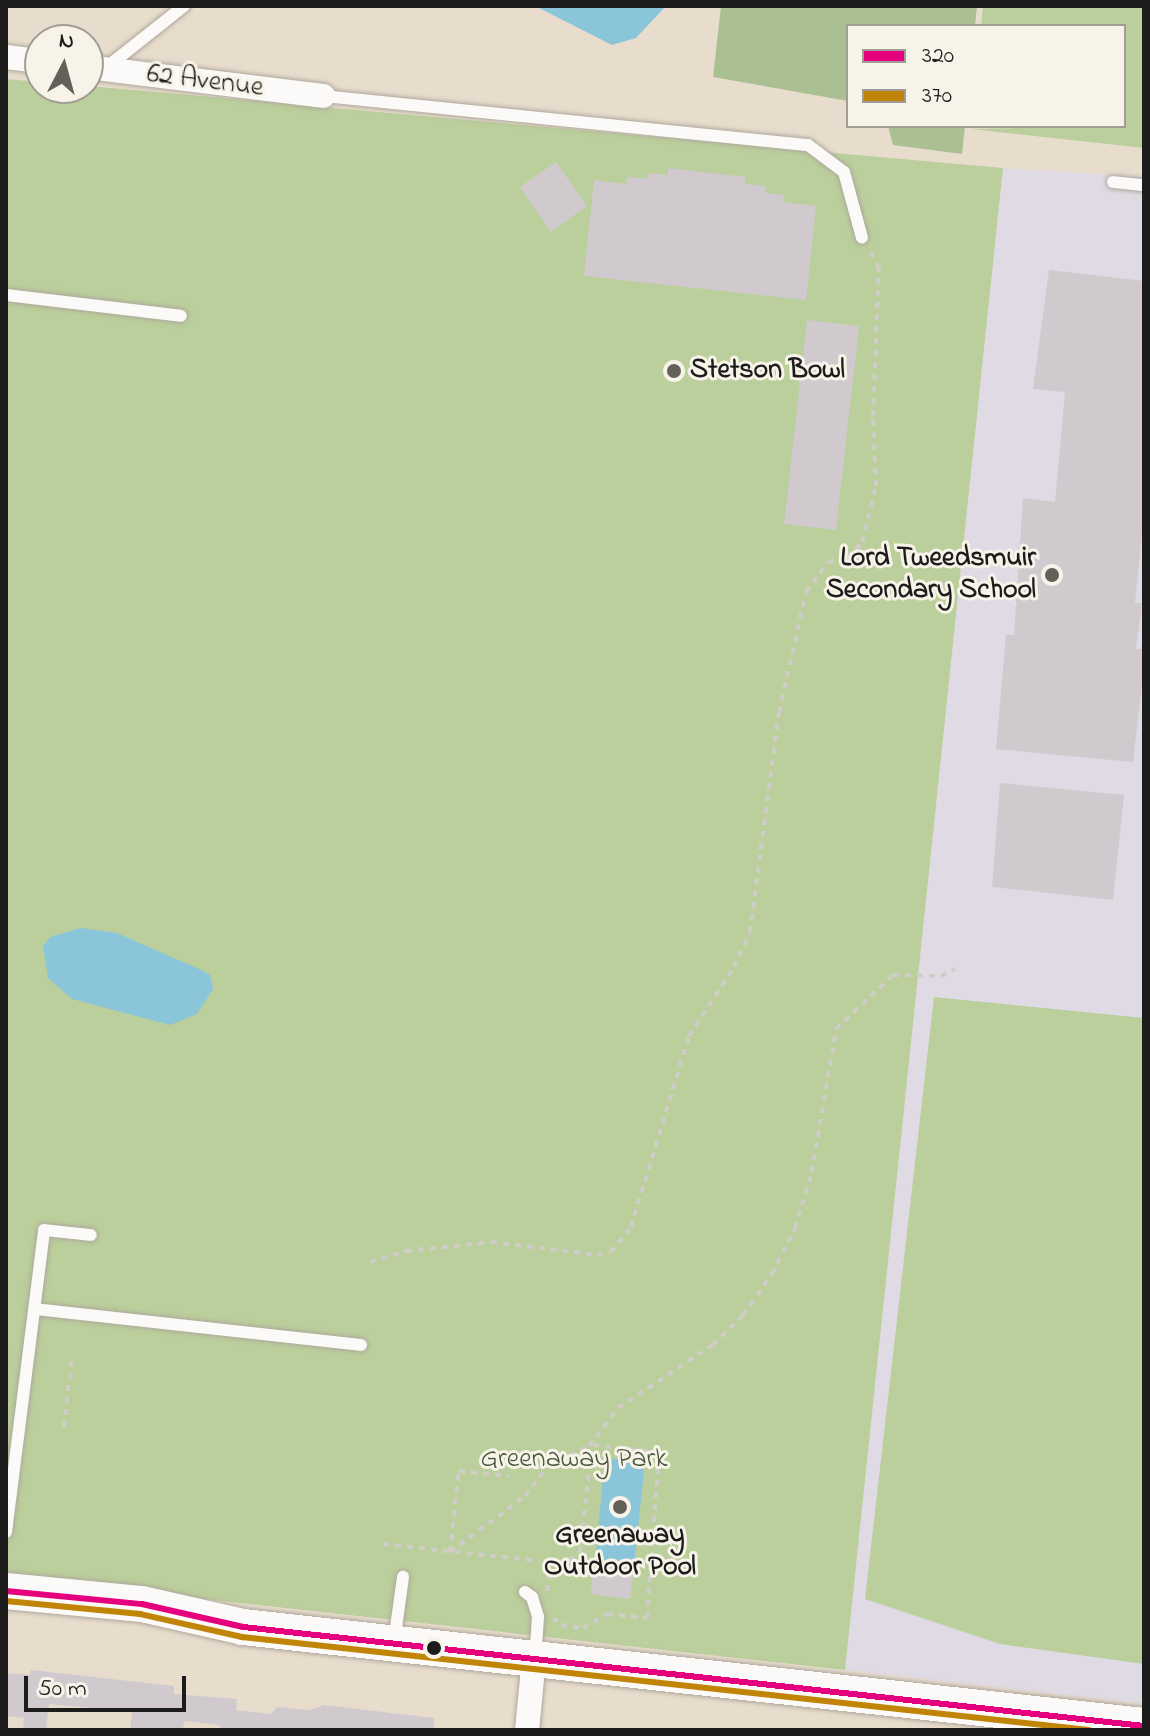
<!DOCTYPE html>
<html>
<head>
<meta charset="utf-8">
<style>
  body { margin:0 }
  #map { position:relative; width:1150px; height:1736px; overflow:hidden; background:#e8ddcd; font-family:"Indie Flower",sans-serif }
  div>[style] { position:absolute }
  .built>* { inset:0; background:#e0dae4 }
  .green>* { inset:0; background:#bacf9b }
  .forest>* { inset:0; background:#aac093 }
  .water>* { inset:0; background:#8bc5da }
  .building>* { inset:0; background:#d0cace }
  .path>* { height:4px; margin-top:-2px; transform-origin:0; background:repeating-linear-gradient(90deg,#d0cdc9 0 6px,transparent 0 12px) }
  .roads { filter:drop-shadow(0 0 2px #afa89d) drop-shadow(0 0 2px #afa89d) }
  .service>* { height:12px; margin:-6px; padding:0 6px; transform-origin:6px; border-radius:6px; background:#fcfaf8 }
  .minor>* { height:24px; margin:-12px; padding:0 12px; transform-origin:12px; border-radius:12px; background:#fcfaf8 }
  .secondary>* { height:36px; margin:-18px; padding:0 18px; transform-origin:18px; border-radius:18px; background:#fcfaf8 }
  .bus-1>* { height:6px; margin:-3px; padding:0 3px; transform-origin:3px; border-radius:3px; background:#e5007d }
  .bus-2>* { height:6px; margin:-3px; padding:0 3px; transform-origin:3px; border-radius:3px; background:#c08407 }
  .dots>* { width:22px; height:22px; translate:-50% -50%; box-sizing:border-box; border:4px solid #f7f3e8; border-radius:50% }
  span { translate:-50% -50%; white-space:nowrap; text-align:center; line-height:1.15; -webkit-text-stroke:6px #f7f3e8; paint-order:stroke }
  .street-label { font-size:28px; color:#1c1c1c }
  .poi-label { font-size:28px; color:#1c1c1c; font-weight:700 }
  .left { translate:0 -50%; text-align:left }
  .right { translate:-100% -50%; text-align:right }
  .park-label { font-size:28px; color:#46563a }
  .frame { position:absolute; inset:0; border:8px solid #1c1c1c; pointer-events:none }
  .legend { position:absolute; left:846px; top:24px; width:280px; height:104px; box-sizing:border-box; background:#f7f3e8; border:2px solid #9f9d96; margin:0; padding:10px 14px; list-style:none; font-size:24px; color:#1c1c1c }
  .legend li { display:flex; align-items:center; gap:16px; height:40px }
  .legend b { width:40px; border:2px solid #9f9d96 }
  .north { position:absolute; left:24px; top:24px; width:80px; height:80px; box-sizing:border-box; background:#f7f3e8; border:2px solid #9f9d96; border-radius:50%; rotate:6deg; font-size:22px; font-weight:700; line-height:32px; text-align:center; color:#1c1c1c }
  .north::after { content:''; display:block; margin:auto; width:28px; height:36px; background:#63605a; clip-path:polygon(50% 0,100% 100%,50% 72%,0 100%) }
  .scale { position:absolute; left:24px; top:1676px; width:162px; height:36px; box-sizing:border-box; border:4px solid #1c1c1c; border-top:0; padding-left:10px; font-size:24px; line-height:28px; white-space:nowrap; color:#1c1c1c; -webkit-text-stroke:6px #f7f3e8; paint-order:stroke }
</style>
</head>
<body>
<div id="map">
  <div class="built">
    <div style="clip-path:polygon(1003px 168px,1144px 177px,1144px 1704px,845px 1670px)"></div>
  </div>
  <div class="green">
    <div style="clip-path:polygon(983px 6px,1144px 6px,1144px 148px,970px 129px,1124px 126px,1124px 26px,981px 26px)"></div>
    <div style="clip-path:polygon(6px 79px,40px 82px,40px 88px,88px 86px,1003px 168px,845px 1670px,6px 1577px)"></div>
    <div style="clip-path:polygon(934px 997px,1144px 1018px,1144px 1664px,1000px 1644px,865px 1599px)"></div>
  </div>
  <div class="forest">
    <div style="clip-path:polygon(721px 6px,977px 6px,975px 26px,848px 26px,848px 101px,713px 77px)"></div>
    <div style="clip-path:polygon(888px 126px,965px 126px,962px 154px,893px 145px)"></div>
  </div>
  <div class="water">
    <div style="clip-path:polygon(535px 6px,666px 6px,636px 38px,612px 45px)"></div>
    <div style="clip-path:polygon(81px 928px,117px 933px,201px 970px,210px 975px,213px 989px,197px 1014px,170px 1025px,72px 999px,48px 978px,43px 946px,50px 937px)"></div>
    <div style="clip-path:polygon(605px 1458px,645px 1462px,634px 1566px,595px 1562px)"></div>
  </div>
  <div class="building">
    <div style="clip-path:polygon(556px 162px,587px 206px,551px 232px,520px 187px)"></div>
    <div style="clip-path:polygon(668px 168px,746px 177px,745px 184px,766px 186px,765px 193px,784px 195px,783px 202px,816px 206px,806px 300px,584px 276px,594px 180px,626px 184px,627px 177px,647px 179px,648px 173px,668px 175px)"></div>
    <div style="clip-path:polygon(1049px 270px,1144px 281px,1144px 513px,1135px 603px,1142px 603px,1136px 649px,1144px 649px,1144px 668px,1133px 762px,996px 749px,1006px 635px,1014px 635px,1023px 498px,1055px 502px,1065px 392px,1033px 389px)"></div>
    <div style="clip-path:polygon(807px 320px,859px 326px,836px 530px,784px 524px)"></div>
    <div style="clip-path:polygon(1000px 783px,1124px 795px,1113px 900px,992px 887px)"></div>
    <div style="clip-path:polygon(593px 1571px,633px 1575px,630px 1599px,591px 1594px)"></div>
    <div style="clip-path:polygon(31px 1670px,174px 1686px,174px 1694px,237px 1699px,236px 1710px,271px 1714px,277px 1707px,310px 1710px,324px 1705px,434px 1718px,434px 1730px,219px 1730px,220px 1725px,184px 1721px,183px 1730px,130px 1730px,132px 1712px,49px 1704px,46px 1730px,23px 1730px,24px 1718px,6px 1716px,6px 1673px,30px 1675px)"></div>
  </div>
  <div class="path">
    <div style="left:370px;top:1262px;width:38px;rotate:-17deg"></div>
    <div style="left:406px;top:1251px;width:85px;rotate:-6deg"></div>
    <div style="left:491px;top:1242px;width:107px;rotate:7deg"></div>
    <div style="left:597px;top:1255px;width:14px;rotate:-12deg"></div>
    <div style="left:611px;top:1252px;width:32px;rotate:-51deg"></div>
    <div style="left:631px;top:1227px;width:200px;rotate:-73.1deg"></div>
    <div style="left:689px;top:1036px;width:82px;rotate:-56.9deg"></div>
    <div style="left:734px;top:967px;width:38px;rotate:-65deg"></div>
    <div style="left:750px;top:932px;width:222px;rotate:-82.5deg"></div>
    <div style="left:779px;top:712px;width:123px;rotate:-77.3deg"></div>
    <div style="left:806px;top:592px;width:37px;rotate:-54deg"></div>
    <div style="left:828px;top:562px;width:20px;rotate:-15deg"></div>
    <div style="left:847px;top:557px;width:21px;rotate:-45deg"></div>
    <div style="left:862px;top:542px;width:58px;rotate:-76deg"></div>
    <div style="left:876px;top:486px;width:70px;rotate:-92.5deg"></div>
    <div style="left:873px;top:416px;width:148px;rotate:-87.7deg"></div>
    <div style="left:879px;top:268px;width:18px;rotate:-119deg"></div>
    <div style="left:64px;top:1427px;width:73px;rotate:-83.7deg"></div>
    <div style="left:383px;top:1544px;width:158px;rotate:6.2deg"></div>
    <div style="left:450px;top:1552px;width:94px;rotate:-36.7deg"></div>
    <div style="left:525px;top:1496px;width:38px;rotate:-53deg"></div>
    <div style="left:548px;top:1466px;width:46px;rotate:-26deg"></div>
    <div style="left:589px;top:1446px;width:48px;rotate:-52.7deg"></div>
    <div style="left:618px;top:1408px;width:114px;rotate:-33.6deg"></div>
    <div style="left:713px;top:1345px;width:42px;rotate:-45deg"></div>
    <div style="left:743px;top:1315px;width:50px;rotate:-54.7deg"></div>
    <div style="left:772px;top:1274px;width:51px;rotate:-63.4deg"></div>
    <div style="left:795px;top:1228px;width:59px;rotate:-73.1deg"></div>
    <div style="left:812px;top:1172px;width:145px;rotate:-80.5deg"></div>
    <div style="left:836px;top:1029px;width:79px;rotate:-43.5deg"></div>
    <div style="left:893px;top:975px;width:48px;rotate:1.2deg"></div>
    <div style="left:941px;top:976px;width:16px;rotate:-27deg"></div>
    <div style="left:450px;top:1552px;width:81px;rotate:-83.7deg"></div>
    <div style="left:459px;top:1471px;width:50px;rotate:5.7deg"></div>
    <div style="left:547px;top:1591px;width:17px;rotate:-83deg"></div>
    <div style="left:549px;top:1574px;width:38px;rotate:-35deg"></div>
    <div style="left:580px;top:1552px;width:108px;rotate:-83.6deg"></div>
    <div style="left:553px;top:1618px;width:11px;rotate:41deg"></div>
    <div style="left:561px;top:1625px;width:22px;rotate:8deg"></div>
    <div style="left:583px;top:1628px;width:28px;rotate:-30deg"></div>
    <div style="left:607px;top:1614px;width:40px;rotate:5.7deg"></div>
    <div style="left:647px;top:1618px;width:166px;rotate:-85.9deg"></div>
    <div style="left:659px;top:1452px;width:67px;rotate:-174deg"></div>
  </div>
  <div class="roads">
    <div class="service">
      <div style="left:107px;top:67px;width:98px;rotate:-38.4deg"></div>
      <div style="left:323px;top:96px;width:487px;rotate:5.8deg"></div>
      <div style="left:808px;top:145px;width:45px;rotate:36.9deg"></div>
      <div style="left:844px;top:172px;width:68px;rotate:74.7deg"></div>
      <div style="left:1113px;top:182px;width:31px;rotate:6deg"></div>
      <div style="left:6px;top:295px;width:176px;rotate:6.8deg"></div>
      <div style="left:35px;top:1309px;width:328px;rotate:6.3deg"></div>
      <div style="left:6px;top:1532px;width:304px;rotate:-82.8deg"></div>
      <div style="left:44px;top:1230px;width:47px;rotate:6.1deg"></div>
      <div style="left:525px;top:1592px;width:9px;rotate:36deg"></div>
      <div style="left:532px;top:1597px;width:21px;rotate:73deg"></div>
      <div style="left:538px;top:1617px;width:39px;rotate:94deg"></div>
      <div style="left:394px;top:1642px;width:66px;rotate:-82.1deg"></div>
    </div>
    <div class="minor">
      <div style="left:6px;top:57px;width:34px;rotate:7deg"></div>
      <div style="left:88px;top:67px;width:237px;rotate:7deg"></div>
      <div style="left:527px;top:1730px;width:71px;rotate:-84.4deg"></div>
    </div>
    <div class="secondary">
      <div style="left:6px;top:1591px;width:137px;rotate:5.5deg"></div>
      <div style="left:142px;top:1604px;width:104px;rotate:12.8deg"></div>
      <div style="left:243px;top:1627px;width:906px;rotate:6.27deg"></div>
    </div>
  </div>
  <div class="bus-1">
    <div style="left:6px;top:1591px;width:137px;rotate:5.5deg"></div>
    <div style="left:142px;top:1604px;width:104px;rotate:12.8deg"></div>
    <div style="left:243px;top:1627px;width:906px;rotate:6.27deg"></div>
  </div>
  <div class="bus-2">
    <div style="left:6px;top:1601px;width:135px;rotate:5.5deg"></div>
    <div style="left:140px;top:1614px;width:105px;rotate:12.7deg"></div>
    <div style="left:242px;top:1637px;width:852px;rotate:6.27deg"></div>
  </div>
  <div class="dots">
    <div style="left:674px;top:371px;background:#63605a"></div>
    <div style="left:1052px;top:575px;background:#63605a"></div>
    <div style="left:620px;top:1507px;background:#63605a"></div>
    <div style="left:434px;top:1648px;background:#1c1c1c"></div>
  </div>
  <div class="street-label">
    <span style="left:205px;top:82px;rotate:7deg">62 Avenue</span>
  </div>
  <div class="poi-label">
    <span class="left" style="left:690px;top:371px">Stetson Bowl</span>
    <span class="right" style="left:1036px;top:575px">Lord Tweedsmuir<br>Secondary School</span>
    <span style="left:620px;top:1552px">Greenaway<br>Outdoor Pool</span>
  </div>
  <div class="park-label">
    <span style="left:574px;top:1460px">Greenaway Park</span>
  </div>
  <div class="frame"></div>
  <ul class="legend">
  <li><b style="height:10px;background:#e5007d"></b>320</li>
  <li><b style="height:10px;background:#c08407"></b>370</li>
  </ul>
  <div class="north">N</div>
  <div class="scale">50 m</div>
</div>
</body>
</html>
